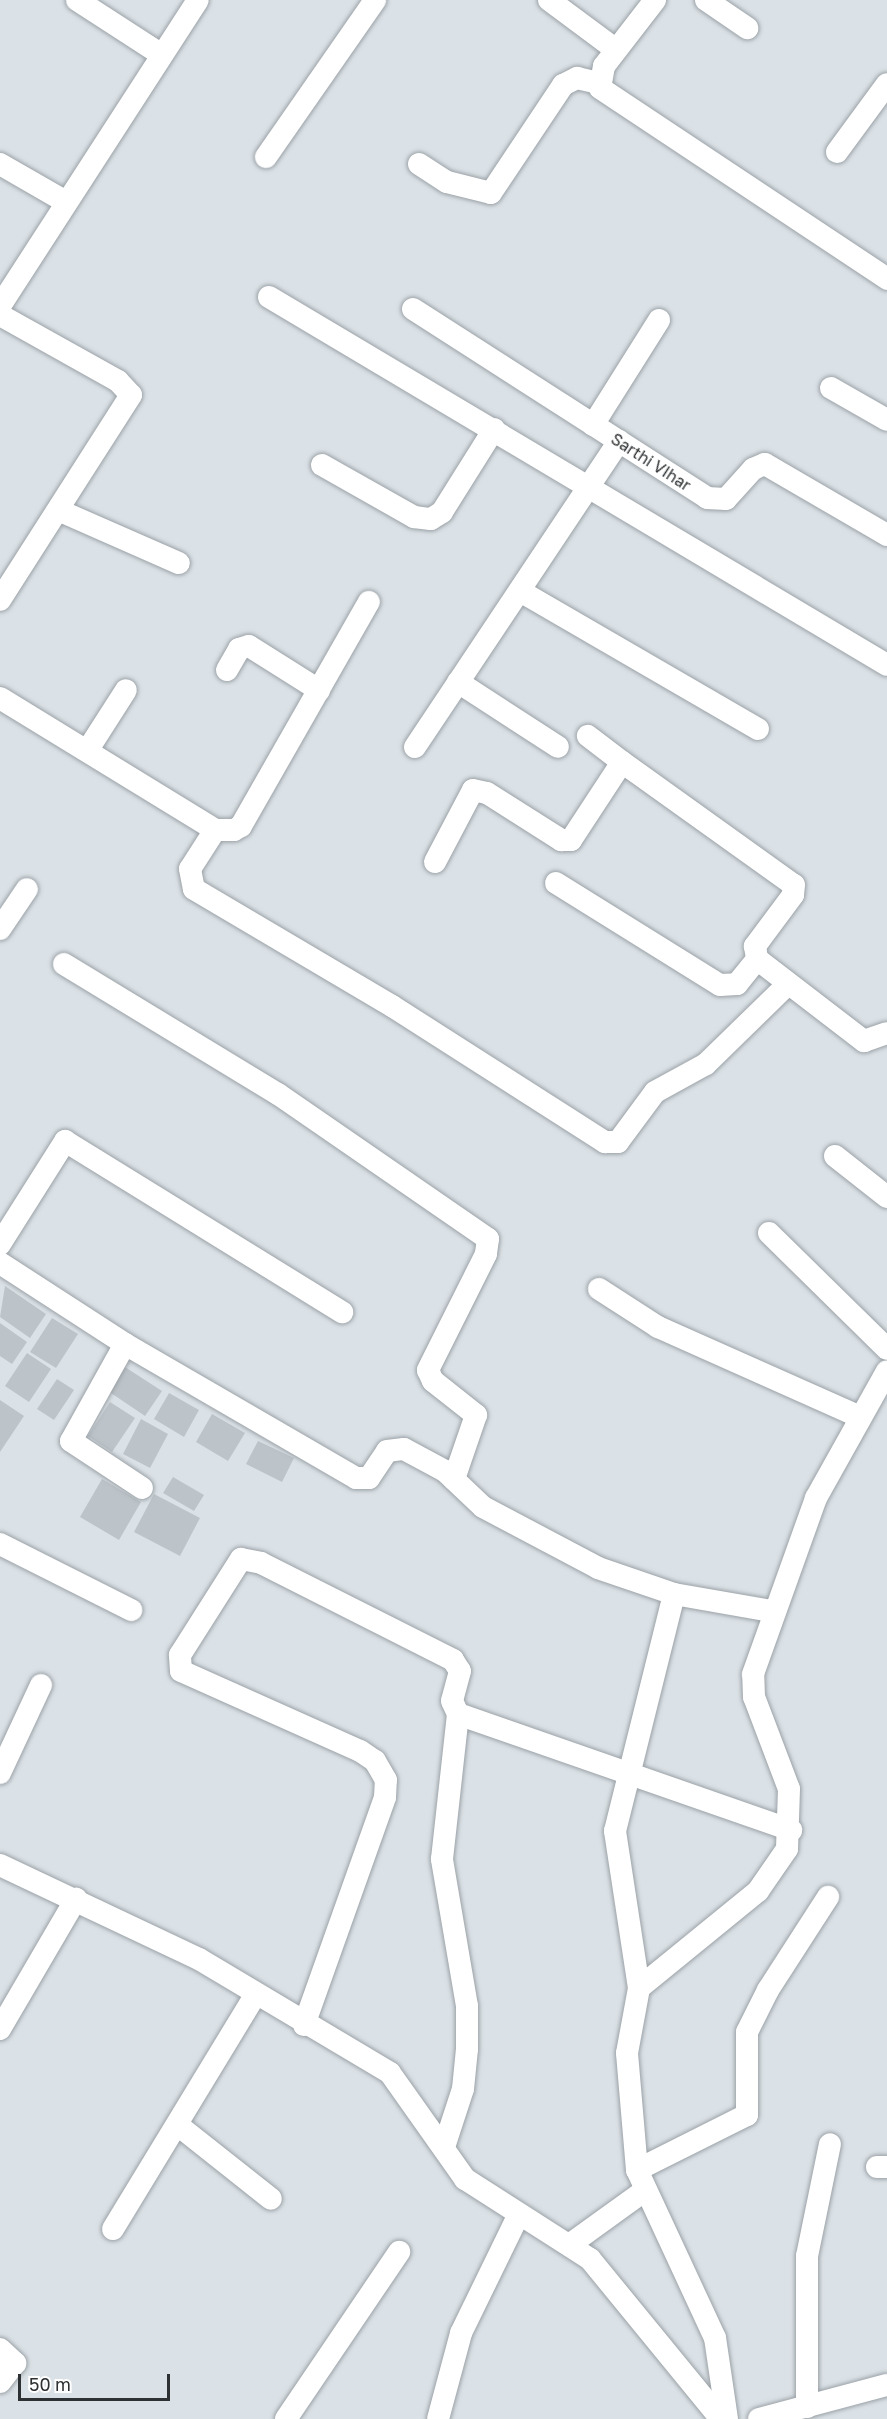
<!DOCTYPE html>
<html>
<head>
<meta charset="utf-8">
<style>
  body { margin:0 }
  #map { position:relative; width:887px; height:2419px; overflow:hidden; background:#dbe2e7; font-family:"Golos Text",sans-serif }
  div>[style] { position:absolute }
  .building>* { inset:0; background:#bdc4c9 }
  .roads { filter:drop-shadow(0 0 2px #9ba2a7) drop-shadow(0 0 2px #9ba2a7) }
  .street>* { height:22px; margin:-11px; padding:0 11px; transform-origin:11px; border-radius:11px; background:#fff }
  span { translate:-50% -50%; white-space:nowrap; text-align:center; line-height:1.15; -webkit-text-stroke:4.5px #fff; paint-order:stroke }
  .street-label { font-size:16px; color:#2e3133 }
  .scale { position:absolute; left:18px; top:2374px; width:152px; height:27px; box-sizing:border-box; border:3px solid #2e3133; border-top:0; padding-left:8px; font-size:18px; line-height:21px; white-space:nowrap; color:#2e3133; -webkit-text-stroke:4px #fff; paint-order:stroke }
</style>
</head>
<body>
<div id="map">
  <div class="building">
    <div style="clip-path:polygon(5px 1286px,46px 1314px,30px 1338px,0 1317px)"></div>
    <div style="clip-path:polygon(52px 1318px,78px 1334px,56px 1368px,30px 1352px)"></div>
    <div style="clip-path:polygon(0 1323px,27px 1342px,12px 1364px,0 1356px)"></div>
    <div style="clip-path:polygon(27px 1353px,51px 1369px,29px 1402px,5px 1386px)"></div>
    <div style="clip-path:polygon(125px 1367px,162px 1391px,145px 1416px,108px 1391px)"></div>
    <div style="clip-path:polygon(57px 1379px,74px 1390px,54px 1420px,37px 1409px)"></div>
    <div style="clip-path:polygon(169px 1393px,199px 1410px,184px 1437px,154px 1419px)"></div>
    <div style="clip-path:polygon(0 1400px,24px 1416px,0 1452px)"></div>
    <div style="clip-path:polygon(110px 1402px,135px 1418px,112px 1452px,88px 1436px)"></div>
    <div style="clip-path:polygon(212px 1414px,245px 1433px,228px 1461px,196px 1442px)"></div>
    <div style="clip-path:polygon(141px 1419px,168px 1434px,150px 1468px,123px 1454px)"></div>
    <div style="clip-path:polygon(258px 1441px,294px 1458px,282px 1482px,246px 1464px)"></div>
    <div style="clip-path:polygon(173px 1477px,204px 1495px,194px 1511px,163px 1493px)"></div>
    <div style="clip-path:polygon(102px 1479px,141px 1502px,119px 1540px,80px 1517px)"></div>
    <div style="clip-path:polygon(154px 1494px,200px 1518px,180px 1556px,134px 1532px)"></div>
  </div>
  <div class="roads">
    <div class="street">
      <div style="left:77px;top:0;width:98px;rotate:32.9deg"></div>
      <div style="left:549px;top:0;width:82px;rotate:36.6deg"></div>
      <div style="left:655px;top:0;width:83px;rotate:127.7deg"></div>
      <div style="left:604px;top:66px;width:22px;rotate:100deg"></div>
      <div style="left:600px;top:88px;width:345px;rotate:33.6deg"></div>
      <div style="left:706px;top:0;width:50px;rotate:34.3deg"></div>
      <div style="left:837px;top:152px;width:84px;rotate:-53.7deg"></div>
      <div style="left:266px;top:157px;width:191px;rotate:-55.2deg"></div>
      <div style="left:0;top:164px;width:76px;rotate:29.9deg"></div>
      <div style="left:419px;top:164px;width:33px;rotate:33deg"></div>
      <div style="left:447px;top:182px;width:45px;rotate:14deg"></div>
      <div style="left:491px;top:193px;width:130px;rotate:-56.3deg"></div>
      <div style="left:563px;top:85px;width:16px;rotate:-27deg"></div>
      <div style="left:577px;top:78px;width:22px;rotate:13deg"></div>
      <div style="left:269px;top:297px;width:719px;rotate:30.77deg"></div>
      <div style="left:0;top:306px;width:364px;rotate:-57.1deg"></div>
      <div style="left:413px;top:309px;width:350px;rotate:32.7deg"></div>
      <div style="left:707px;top:498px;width:19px;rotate:3deg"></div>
      <div style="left:726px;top:499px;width:40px;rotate:-48deg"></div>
      <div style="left:753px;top:469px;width:13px;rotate:-23deg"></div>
      <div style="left:765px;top:464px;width:141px;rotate:30.2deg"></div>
      <div style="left:0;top:315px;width:135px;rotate:29.2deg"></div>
      <div style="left:118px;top:381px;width:19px;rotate:47deg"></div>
      <div style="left:131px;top:395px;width:243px;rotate:122.6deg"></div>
      <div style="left:831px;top:388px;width:64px;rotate:29.7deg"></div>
      <div style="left:593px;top:425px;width:124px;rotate:-57.8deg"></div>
      <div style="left:322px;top:465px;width:106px;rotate:29.5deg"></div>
      <div style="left:414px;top:517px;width:17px;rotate:7deg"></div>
      <div style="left:431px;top:519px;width:13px;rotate:-32deg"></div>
      <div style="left:442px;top:512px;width:98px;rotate:-57.9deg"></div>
      <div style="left:58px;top:510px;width:132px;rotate:23.7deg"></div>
      <div style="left:520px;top:591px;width:275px;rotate:30.1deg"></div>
      <div style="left:227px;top:670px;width:24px;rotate:-60deg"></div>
      <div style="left:239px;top:649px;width:10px;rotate:-17deg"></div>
      <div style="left:249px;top:646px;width:83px;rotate:32.2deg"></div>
      <div style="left:458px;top:682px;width:119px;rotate:33deg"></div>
      <div style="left:0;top:698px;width:252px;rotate:31.5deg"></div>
      <div style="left:215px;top:830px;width:19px"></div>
      <div style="left:234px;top:830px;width:8px;rotate:-30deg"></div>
      <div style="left:241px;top:826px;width:258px;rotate:-60.3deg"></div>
      <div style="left:415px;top:747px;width:368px;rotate:-56.3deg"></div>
      <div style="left:87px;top:751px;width:72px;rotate:-57.4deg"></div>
      <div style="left:622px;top:762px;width:211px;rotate:35.6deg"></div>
      <div style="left:794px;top:885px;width:10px;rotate:96deg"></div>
      <div style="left:793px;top:895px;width:64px;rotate:126.7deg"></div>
      <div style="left:755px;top:946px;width:13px;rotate:81deg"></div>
      <div style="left:757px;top:959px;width:135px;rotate:37.5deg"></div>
      <div style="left:864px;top:1041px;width:24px;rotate:-19deg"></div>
      <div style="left:215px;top:830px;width:46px;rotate:122.7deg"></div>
      <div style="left:190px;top:869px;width:20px;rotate:79deg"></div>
      <div style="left:194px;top:889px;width:230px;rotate:30.6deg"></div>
      <div style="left:392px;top:1006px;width:253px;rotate:32.6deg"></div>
      <div style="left:605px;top:1142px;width:13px"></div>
      <div style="left:618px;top:1142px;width:62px;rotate:-53.5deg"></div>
      <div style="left:655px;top:1092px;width:58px;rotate:-28.8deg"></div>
      <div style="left:706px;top:1064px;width:115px;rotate:-44.3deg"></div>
      <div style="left:435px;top:862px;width:81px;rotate:-62.2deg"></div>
      <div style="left:473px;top:790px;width:14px;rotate:12deg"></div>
      <div style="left:487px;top:793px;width:88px;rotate:32.4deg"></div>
      <div style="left:561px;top:840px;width:10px"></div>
      <div style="left:571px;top:840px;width:93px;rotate:-56.8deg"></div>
      <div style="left:622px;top:762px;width:43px;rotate:-142.6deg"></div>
      <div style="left:556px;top:883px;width:193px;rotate:31.9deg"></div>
      <div style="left:720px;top:985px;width:17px;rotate:-3deg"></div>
      <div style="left:737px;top:984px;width:32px;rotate:-51deg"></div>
      <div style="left:0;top:929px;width:48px;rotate:-56deg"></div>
      <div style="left:64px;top:964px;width:250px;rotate:31.3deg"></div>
      <div style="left:278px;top:1094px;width:255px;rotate:34.6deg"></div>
      <div style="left:488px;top:1239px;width:15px;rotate:98deg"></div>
      <div style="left:486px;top:1254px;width:130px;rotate:116.6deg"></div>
      <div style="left:428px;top:1370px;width:12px;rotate:66deg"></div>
      <div style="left:433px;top:1381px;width:55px;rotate:38.3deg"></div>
      <div style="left:476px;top:1415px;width:68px;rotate:109deg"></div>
      <div style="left:835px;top:1156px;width:66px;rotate:38.3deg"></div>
      <div style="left:769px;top:1233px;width:165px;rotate:44.5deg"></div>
      <div style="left:0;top:1244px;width:122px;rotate:-57.7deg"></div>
      <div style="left:65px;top:1141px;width:326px;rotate:31.7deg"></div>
      <div style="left:0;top:1263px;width:149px;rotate:32.9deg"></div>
      <div style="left:125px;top:1344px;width:267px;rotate:30.1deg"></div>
      <div style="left:356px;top:1478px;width:13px"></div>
      <div style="left:369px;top:1478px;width:32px;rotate:-56deg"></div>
      <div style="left:387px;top:1451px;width:17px;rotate:-7deg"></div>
      <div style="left:404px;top:1449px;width:47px;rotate:28.2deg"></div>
      <div style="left:445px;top:1471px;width:52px;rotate:43.5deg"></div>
      <div style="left:483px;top:1507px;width:130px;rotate:27.9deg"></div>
      <div style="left:598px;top:1568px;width:80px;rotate:18.9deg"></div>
      <div style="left:674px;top:1594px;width:98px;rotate:9.9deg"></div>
      <div style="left:599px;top:1289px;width:70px;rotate:32.8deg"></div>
      <div style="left:658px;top:1327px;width:221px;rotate:24deg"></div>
      <div style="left:125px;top:1344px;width:111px;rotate:119.1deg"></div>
      <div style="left:71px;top:1441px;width:85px;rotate:33.5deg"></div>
      <div style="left:0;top:1544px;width:147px;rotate:26.7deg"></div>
      <div style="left:0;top:1773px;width:97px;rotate:-65deg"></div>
      <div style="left:0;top:1865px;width:220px;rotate:25.3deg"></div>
      <div style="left:199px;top:1959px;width:222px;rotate:30.8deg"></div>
      <div style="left:390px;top:2073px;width:130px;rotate:54.7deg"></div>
      <div style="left:465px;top:2179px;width:148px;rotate:32.6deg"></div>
      <div style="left:590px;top:2259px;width:207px;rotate:50.7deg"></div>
      <div style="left:639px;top:1988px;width:159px;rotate:-98.7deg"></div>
      <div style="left:615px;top:1831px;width:244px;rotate:-76deg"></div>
      <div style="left:304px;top:2025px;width:242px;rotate:-70.4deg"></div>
      <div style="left:385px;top:1797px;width:17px;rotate:-87deg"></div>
      <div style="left:386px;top:1780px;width:22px;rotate:-120deg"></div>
      <div style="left:375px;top:1761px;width:18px;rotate:-146deg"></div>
      <div style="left:360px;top:1751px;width:196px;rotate:-155.9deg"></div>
      <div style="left:181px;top:1671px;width:16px;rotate:-94deg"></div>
      <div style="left:180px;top:1655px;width:114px;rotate:-57.6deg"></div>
      <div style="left:241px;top:1559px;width:20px;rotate:11deg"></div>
      <div style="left:261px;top:1563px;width:215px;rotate:26.8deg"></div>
      <div style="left:453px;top:1660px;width:13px;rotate:58deg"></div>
      <div style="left:460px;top:1671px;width:31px;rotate:105deg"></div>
      <div style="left:452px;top:1701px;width:14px;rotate:65deg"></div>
      <div style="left:458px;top:1714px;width:353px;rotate:19.2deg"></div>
      <div style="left:0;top:2029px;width:151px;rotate:-59.7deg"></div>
      <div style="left:179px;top:2126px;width:117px;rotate:38.4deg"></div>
      <div style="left:444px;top:2147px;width:61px;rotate:-71.9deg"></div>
      <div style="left:463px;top:2089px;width:40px;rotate:-84.3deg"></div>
      <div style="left:467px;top:2049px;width:43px;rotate:-90deg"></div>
      <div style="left:467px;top:2006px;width:149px;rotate:-99.7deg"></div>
      <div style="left:442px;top:1859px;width:146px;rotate:-83.7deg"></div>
      <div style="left:877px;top:2167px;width:10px"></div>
      <div style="left:637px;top:2170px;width:123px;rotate:-26.6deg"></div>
      <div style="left:747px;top:2115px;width:83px;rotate:-90deg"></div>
      <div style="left:747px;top:2032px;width:47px;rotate:-63.4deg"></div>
      <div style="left:768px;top:1990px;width:111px;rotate:-57.2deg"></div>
      <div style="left:113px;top:2229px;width:274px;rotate:-58.7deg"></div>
      <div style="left:572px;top:2243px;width:89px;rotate:-35.8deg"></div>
      <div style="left:0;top:2349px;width:21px;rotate:43deg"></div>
      <div style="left:15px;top:2363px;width:24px;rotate:128deg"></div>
      <div style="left:807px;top:2407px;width:151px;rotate:-90deg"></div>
      <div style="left:807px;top:2256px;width:114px;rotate:-78.4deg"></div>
      <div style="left:286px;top:2419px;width:202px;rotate:-55.9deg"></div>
      <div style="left:438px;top:2419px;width:89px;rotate:-75deg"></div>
      <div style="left:461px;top:2333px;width:130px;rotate:-64deg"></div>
      <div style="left:727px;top:2419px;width:82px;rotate:-98.4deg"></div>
      <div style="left:715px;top:2338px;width:185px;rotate:-114.9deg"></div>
      <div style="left:637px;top:2170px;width:117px;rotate:-94.9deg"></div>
      <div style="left:627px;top:2053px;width:66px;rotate:-79.5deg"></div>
      <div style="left:639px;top:1988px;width:154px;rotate:-39.2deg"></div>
      <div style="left:758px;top:1891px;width:51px;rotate:-55.4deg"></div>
      <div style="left:787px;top:1849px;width:60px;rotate:-88.1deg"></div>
      <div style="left:789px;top:1789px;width:98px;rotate:-110.8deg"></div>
      <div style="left:754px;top:1697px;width:23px;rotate:-92deg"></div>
      <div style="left:753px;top:1674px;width:187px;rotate:-70.3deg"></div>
      <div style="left:816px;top:1498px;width:145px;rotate:-60.8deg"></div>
      <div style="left:759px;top:2419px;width:132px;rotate:-14.9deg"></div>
    </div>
  </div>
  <div class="street-label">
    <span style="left:651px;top:462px;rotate:33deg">Sarthi VIhar</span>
  </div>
  <div class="scale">50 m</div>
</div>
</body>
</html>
